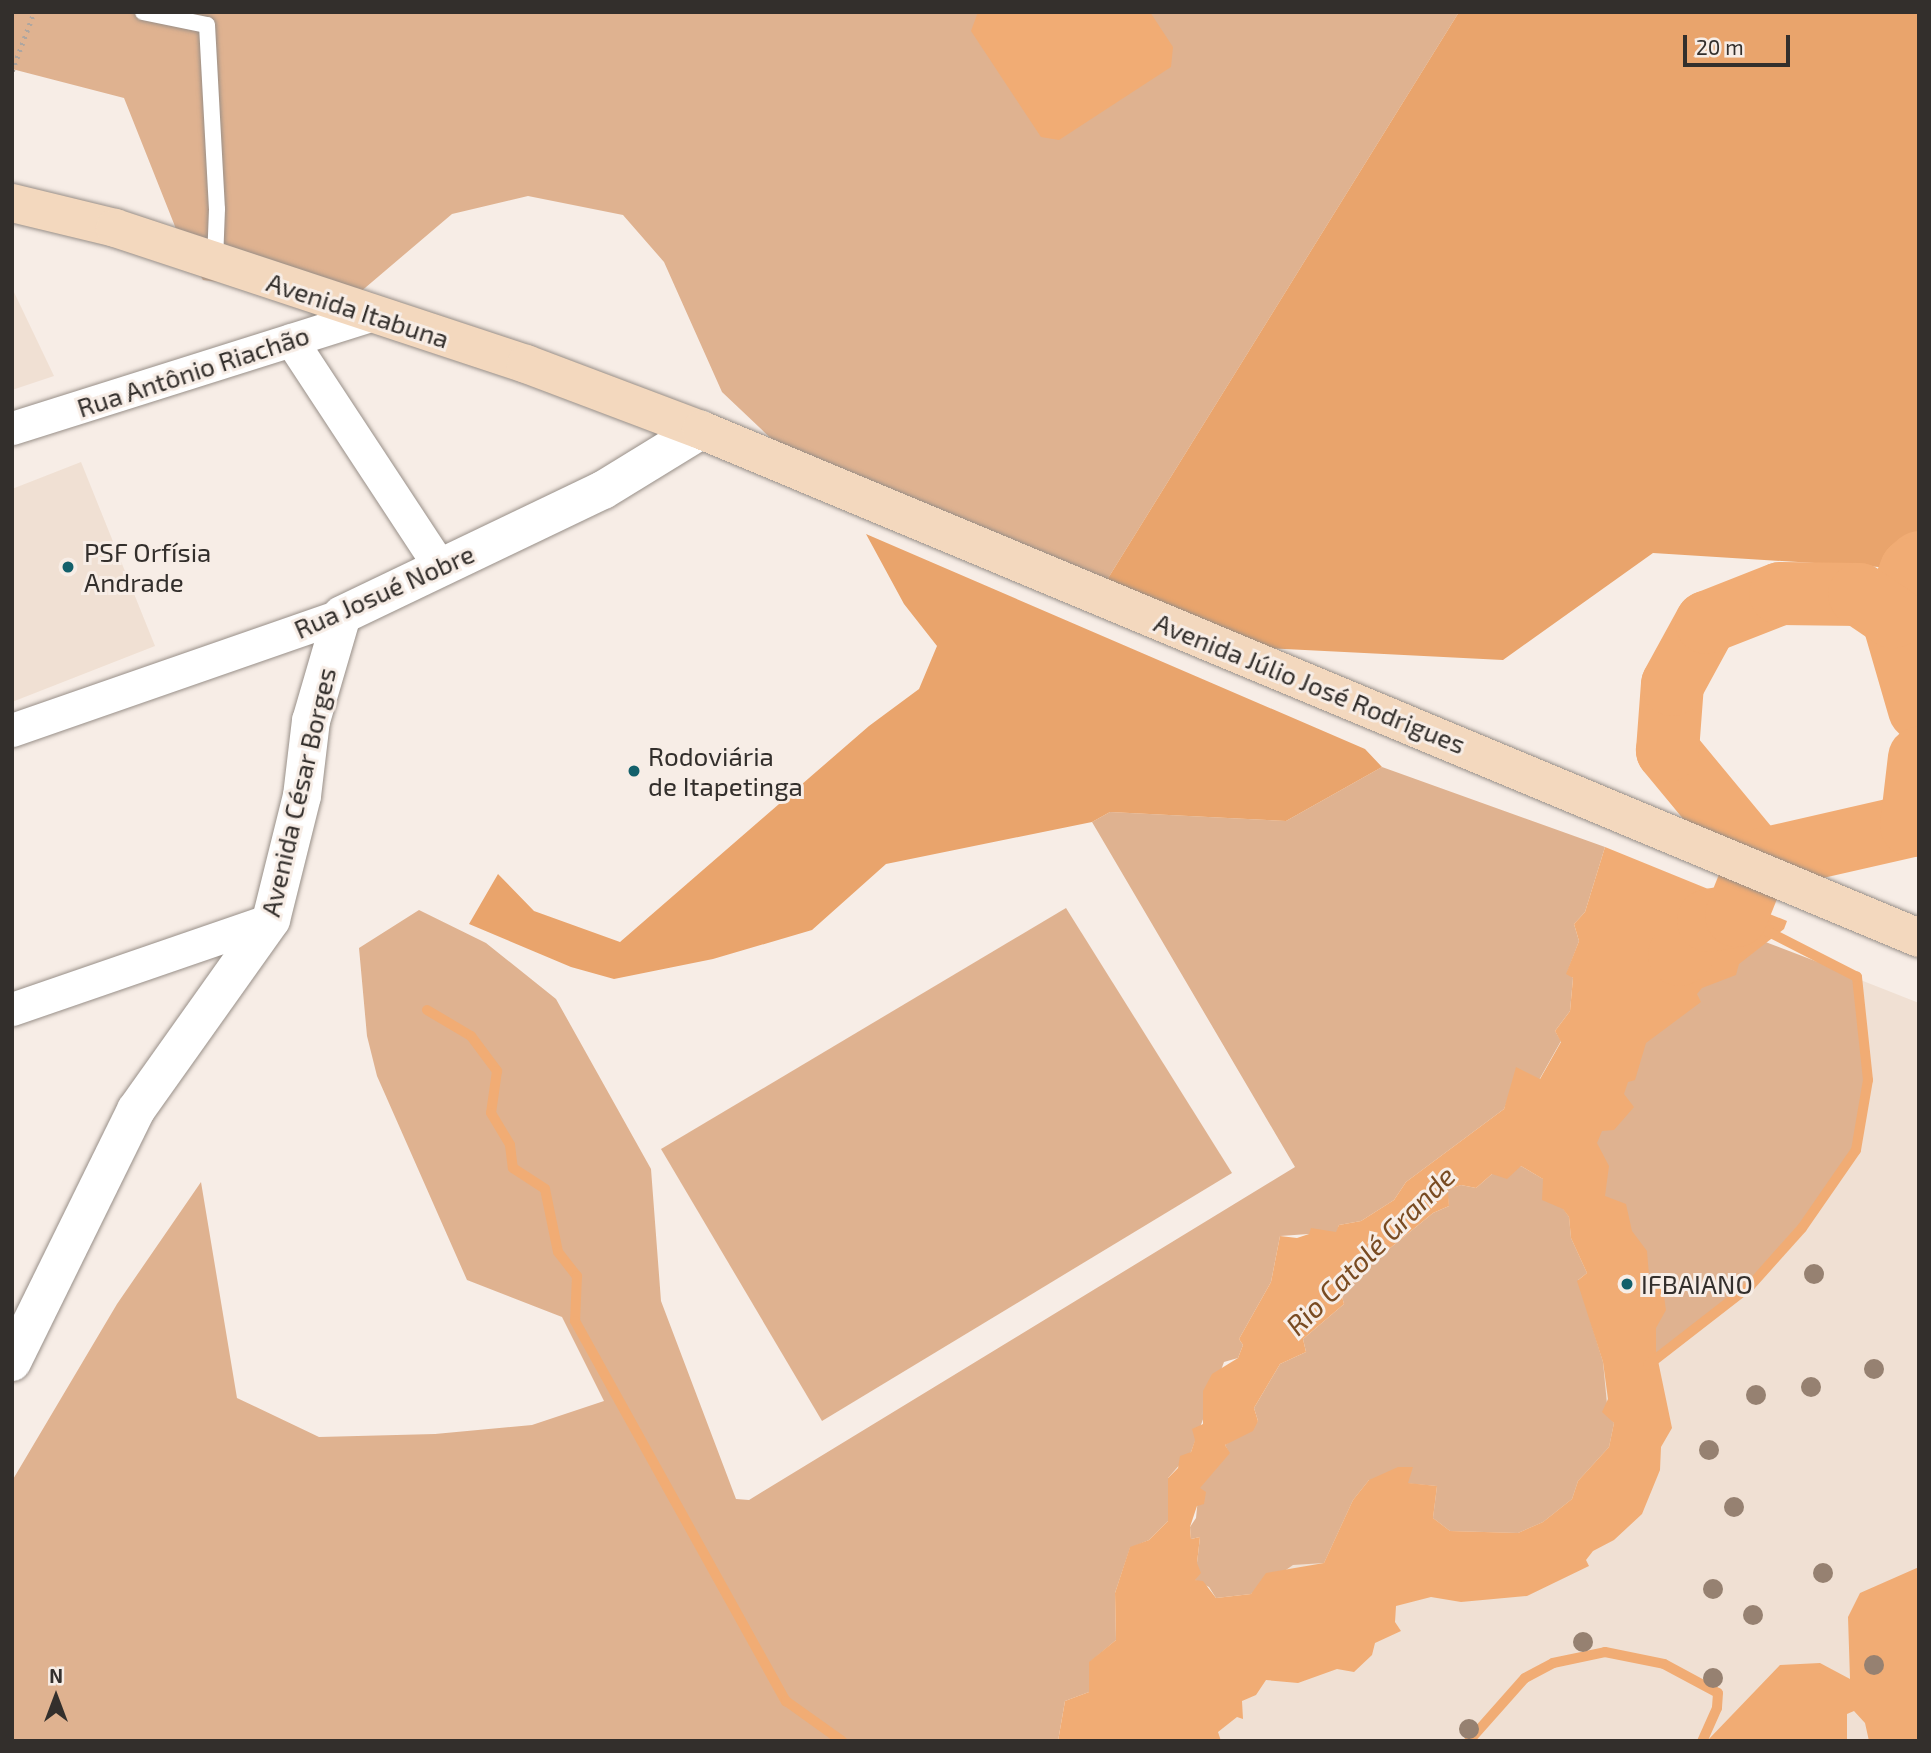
<!DOCTYPE html>
<html>
<head>
<meta charset="utf-8">
<style>
  body { margin:0 }
  #map { position:relative; width:1931px; height:1753px; overflow:hidden; background:#f7ede6; font-family:"Exo 2",sans-serif }
  div>[style] { position:absolute }
  .built>* { inset:0; background:#f0e0d3 }
  .green>* { inset:0; background:#dfb290 }
  .forest>* { inset:0; background:#e9a46c }
  .water>* { inset:0; background:#f1ac74 }
  .stream>* { height:10px; margin:-5px; padding:0 5px; transform-origin:5px; border-radius:5px; background:#f1ac74 }
  .river>* { height:63px; margin:-31.5px; padding:0 31.5px; transform-origin:31.5px; border-radius:31.5px; background:#f1ac74 }
  .path>* { height:4.5px; margin-top:-2.25px; transform-origin:0; background:repeating-linear-gradient(90deg,#aea6a0 0 2px,transparent 0 7px) }
  .roads { filter:drop-shadow(0 0 2px #988f88) drop-shadow(0 0 2px #988f88) }
  .service>* { height:16px; margin:-8px; padding:0 8px; transform-origin:8px; border-radius:8px; background:#fff }
  .minor>* { height:33px; margin:-16.5px; padding:0 16.5px; transform-origin:16.5px; border-radius:16.5px; background:#fff }
  .tertiary>* { height:38px; margin:-19px; padding:0 19px; transform-origin:19px; border-radius:19px; background:#fff }
  .secondary>* { height:38px; margin:-19px; padding:0 19px; transform-origin:19px; border-radius:19px; background:#f3d8be }
  .trees>* { width:20px; height:20px; margin:-10px; border-radius:50%; background:#968171 }
  .dots>* { width:19px; height:19px; translate:-50% -50%; box-sizing:border-box; border:4px solid #f7ede6; border-radius:50% }
  span { translate:-50% -50%; white-space:nowrap; text-align:center; line-height:1.15; -webkit-text-stroke:6px #f7ede6; paint-order:stroke }
  .street-label { font-size:26px; color:#332f2c }
  .poi-label { font-size:26px; color:#332f2c }
  .left { translate:0 -50%; text-align:left }
  .water-label { font-size:28px; color:#794b22; font-style:italic }
  .frame { position:absolute; inset:0; border:14px solid #332f2c; pointer-events:none }
  .north { position:absolute; left:21px; top:1662px; width:70px; height:70px; -webkit-text-stroke:5px #f7ede6; paint-order:stroke; rotate:0deg; font-size:19px; font-weight:700; line-height:28px; text-align:center; color:#332f2c }
  .north::after { content:''; display:block; margin:auto; width:24px; height:32px; background:#332f2c; clip-path:polygon(50% 0,100% 100%,50% 72%,0 100%) }
  .scale { position:absolute; left:1683px; top:35px; width:107px; height:32px; box-sizing:border-box; border:4px solid #332f2c; border-top:0; padding-left:9px; font-size:21px; line-height:24px; white-space:nowrap; color:#332f2c; -webkit-text-stroke:5px #f7ede6; paint-order:stroke }
</style>
</head>
<body>
<div id="map">
  <div class="built">
    <div style="clip-path:polygon(12px 288px,54px 376px,12px 390px)"></div>
    <div style="clip-path:polygon(81px 462px,155px 646px,12px 702px,12px 489px)"></div>
    <div style="clip-path:polygon(1708px 920px,1919px 1003px,1919px 1741px,1154px 1741px)"></div>
  </div>
  <div class="green">
    <div style="clip-path:polygon(12px 12px,1459px 12px,1102px 588px,798px 464px,722px 392px,664px 262px,623px 215px,528px 196px,452px 214px,352px 299px,203px 280px,184px 249px,124px 98px,12px 69px)"></div>
    <div style="clip-path:polygon(1382px 767px,1605px 847px,1585px 912px,1574px 924px,1579px 941px,1567px 973px,1573px 978px,1570px 1011px,1555px 1031px,1561px 1041px,1539px 1080px,1513px 1086px,1504px 1109px,1406px 1182px,1394px 1200px,1361px 1221px,1339px 1225px,1337px 1232px,1280px 1236px,1271px 1282px,1239px 1339px,1243px 1345px,1238px 1358px,1224px 1362px,1191px 1452px,1168px 1478px,1168px 1521px,1149px 1540px,1130px 1548px,1115px 1593px,1116px 1640px,1090px 1662px,1089px 1692px,1065px 1701px,1058px 1741px,12px 1741px,12px 1481px,117px 1304px,201px 1182px,237px 1398px,319px 1437px,435px 1434px,532px 1425px,604px 1401px,562px 1317px,467px 1280px,377px 1076px,367px 1036px,359px 948px,419px 910px,486px 943px,556px 999px,651px 1169px,661px 1301px,736px 1499px,749px 1500px,1295px 1167px,1092px 822px,1110px 812px,1286px 821px)"></div>
    <div style="clip-path:polygon(1066px 908px,1232px 1173px,822px 1421px,661px 1149px)"></div>
    <div style="clip-path:polygon(1747px 935px,1857px 977px,1868px 1073px,1856px 1150px,1802px 1228px,1751px 1285px,1639px 1372px,1588px 1153px,1596px 1049px)"></div>
    <div style="clip-path:polygon(1521px 1166px,1543px 1179px,1569px 1217px,1571px 1238px,1587px 1273px,1578px 1280px,1603px 1362px,1608px 1415px,1614px 1423px,1609px 1447px,1578px 1481px,1572px 1499px,1543px 1522px,1518px 1533px,1450px 1531px,1433px 1518px,1437px 1486px,1369px 1480px,1353px 1500px,1324px 1563px,1293px 1565px,1251px 1594px,1216px 1598px,1209px 1587px,1195px 1580px,1200px 1537px,1191px 1539px,1190px 1527px,1196px 1518px,1199px 1488px,1229px 1453px,1225px 1445px,1258px 1421px,1254px 1408px,1280px 1364px,1306px 1352px,1303px 1339px,1344px 1304px,1340px 1289px,1433px 1213px,1449px 1206px,1447px 1190px,1461px 1185px,1476px 1188px,1492px 1174px)"></div>
  </div>
  <div class="forest">
    <div style="clip-path:polygon(1459px 12px,1919px 12px,1919px 562px,1911px 569px,1653px 553px,1503px 660px,1246px 647px,1102px 588px)"></div>
    <div style="clip-path:polygon(866px 534px,1365px 749px,1382px 767px,1286px 821px,1110px 812px,1092px 822px,886px 864px,812px 930px,713px 959px,614px 979px,571px 967px,469px 924px,498px 874px,534px 911px,620px 942px,869px 726px,919px 689px,937px 646px,904px 604px)"></div>
  </div>
  <div class="water">
    <div style="clip-path:polygon(978px 12px,1150px 12px,1173px 47px,1171px 67px,1059px 140px,1041px 137px,971px 31px)"></div>
    <div style="clip-path:polygon(evenodd,1605px 847px,1787px 921px,1784px 929px,1739px 964px,1736px 975px,1702px 988px,1697px 994px,1701px 1002px,1646px 1043px,1635px 1080px,1628px 1082px,1624px 1094px,1634px 1107px,1614px 1130px,1602px 1131px,1597px 1143px,1609px 1166px,1605px 1196px,1626px 1204px,1632px 1231px,1647px 1251px,1649px 1275px,1658px 1279px,1663px 1289px,1666px 1310px,1656px 1328px,1656px 1351px,1672px 1428px,1661px 1447px,1660px 1470px,1642px 1514px,1614px 1540px,1593px 1551px,1586px 1560px,1589px 1566px,1527px 1596px,1461px 1602px,1431px 1597px,1396px 1606px,1395px 1622px,1401px 1631px,1375px 1643px,1372px 1655px,1354px 1672px,1337px 1669px,1298px 1683px,1266px 1680px,1256px 1695px,1242px 1701px,1243px 1719px,1237px 1717px,1218px 1732px,1221px 1741px,1058px 1741px,1065px 1701px,1089px 1692px,1089px 1662px,1116px 1640px,1115px 1593px,1130px 1547px,1149px 1540px,1168px 1521px,1168px 1478px,1178px 1468px,1180px 1456px,1191px 1452px,1195px 1440px,1192px 1429px,1203px 1424px,1203px 1391px,1212px 1374px,1238px 1358px,1243px 1345px,1239px 1339px,1271px 1282px,1280px 1236px,1297px 1238px,1309px 1234px,1311px 1228px,1336px 1232px,1339px 1225px,1361px 1221px,1394px 1200px,1406px 1182px,1504px 1109px,1516px 1067px,1540px 1079px,1561px 1042px,1555px 1031px,1570px 1011px,1573px 978px,1566px 974px,1579px 941px,1574px 924px,1585px 912px,1605px 847px,1521px 1166px,1543px 1179px,1542px 1200px,1563px 1209px,1569px 1217px,1571px 1238px,1587px 1273px,1577px 1281px,1603px 1362px,1608px 1399px,1602px 1412px,1614px 1423px,1609px 1447px,1578px 1481px,1572px 1499px,1543px 1522px,1518px 1533px,1450px 1531px,1433px 1518px,1437px 1486px,1408px 1483px,1413px 1467px,1398px 1467px,1369px 1480px,1353px 1500px,1324px 1563px,1266px 1573px,1251px 1594px,1216px 1598px,1203px 1581px,1195px 1580px,1201px 1573px,1197px 1563px,1200px 1537px,1191px 1539px,1190px 1527px,1197px 1506px,1204px 1504px,1206px 1492px,1200px 1488px,1230px 1453px,1225px 1445px,1253px 1431px,1258px 1421px,1254px 1408px,1280px 1364px,1306px 1352px,1303px 1339px,1344px 1304px,1340px 1289px,1433px 1213px,1449px 1206px,1448px 1190px,1461px 1185px,1476px 1188px,1492px 1174px,1507px 1179px,1521px 1166px)"></div>
    <div style="clip-path:polygon(1919px 1567px,1919px 1741px,1869px 1741px,1865px 1723px,1854px 1711px,1847px 1714px,1847px 1741px,1707px 1741px,1780px 1665px,1820px 1663px,1850px 1679px,1848px 1617px,1860px 1593px)"></div>
  </div>
  <div class="stream">
    <div style="left:427px;top:1010px;width:51px;rotate:30.6deg"></div>
    <div style="left:471px;top:1036px;width:44px;rotate:53.4deg"></div>
    <div style="left:497px;top:1071px;width:42px;rotate:98.1deg"></div>
    <div style="left:491px;top:1113px;width:37px;rotate:59deg"></div>
    <div style="left:510px;top:1145px;width:23px;rotate:83deg"></div>
    <div style="left:513px;top:1168px;width:38px;rotate:33deg"></div>
    <div style="left:545px;top:1189px;width:64px;rotate:78.3deg"></div>
    <div style="left:558px;top:1252px;width:31px;rotate:52deg"></div>
    <div style="left:577px;top:1276px;width:45px;rotate:92.5deg"></div>
    <div style="left:575px;top:1321px;width:435px;rotate:61deg"></div>
    <div style="left:786px;top:1701px;width:69px;rotate:35.5deg"></div>
    <div style="left:1648px;top:1365px;width:130px;rotate:-37.8deg"></div>
    <div style="left:1751px;top:1285px;width:76px;rotate:-48.2deg"></div>
    <div style="left:1802px;top:1228px;width:95px;rotate:-55.3deg"></div>
    <div style="left:1856px;top:1150px;width:71px;rotate:-80.3deg"></div>
    <div style="left:1868px;top:1080px;width:104px;rotate:-96.1deg"></div>
    <div style="left:1857px;top:977px;width:106px;rotate:-152.9deg"></div>
    <div style="left:1469px;top:1741px;width:84px;rotate:-48.4deg"></div>
    <div style="left:1525px;top:1678px;width:32px;rotate:-28deg"></div>
    <div style="left:1553px;top:1663px;width:53px;rotate:-11.9deg"></div>
    <div style="left:1605px;top:1652px;width:60px;rotate:11.5deg"></div>
    <div style="left:1664px;top:1664px;width:61px;rotate:28.2deg"></div>
    <div style="left:1718px;top:1693px;width:15px;rotate:94deg"></div>
    <div style="left:1717px;top:1708px;width:36px;rotate:114deg"></div>
  </div>
  <div class="river">
    <div style="left:1919px;top:562px;width:11px;rotate:139deg"></div>
    <div style="left:1911px;top:569px;width:51px;rotate:112deg"></div>
    <div style="left:1892px;top:616px;width:97px;rotate:73.8deg"></div>
    <div style="left:1758px;top:860px;width:143px;rotate:-129.6deg"></div>
    <div style="left:1667px;top:750px;width:66px;rotate:-85.7deg"></div>
    <div style="left:1672px;top:684px;width:71px;rotate:-61.3deg"></div>
    <div style="left:1706px;top:622px;width:79px;rotate:-21.4deg"></div>
    <div style="left:1780px;top:593px;width:79px;rotate:0.7deg"></div>
    <div style="left:1859px;top:594px;width:40px;rotate:34deg"></div>
    <div style="left:1679px;top:954px;width:45px;rotate:-49.5deg"></div>
    <div style="left:1708px;top:920px;width:28px;rotate:-10deg"></div>
    <div style="left:1736px;top:915px;width:59px;rotate:-68.2deg"></div>
    <div style="left:1758px;top:860px;width:157px;rotate:-12.9deg"></div>
    <div style="left:1911px;top:825px;width:68px;rotate:-83.3deg"></div>
  </div>
  <div class="path">
    <div style="left:12px;top:71px;width:63px;rotate:-69.6deg"></div>
  </div>
  <div class="roads">
    <div class="service">
      <div style="left:143px;top:12px;width:65px;rotate:11.5deg"></div>
      <div style="left:207px;top:25px;width:184px;rotate:86.9deg"></div>
      <div style="left:217px;top:209px;width:52px;rotate:92.2deg"></div>
    </div>
    <div class="minor">
      <div style="left:291px;top:340px;width:272px;rotate:56.7deg"></div>
      <div style="left:12px;top:428px;width:380px;rotate:-17.5deg"></div>
      <div style="left:12px;top:730px;width:349px;rotate:-19.2deg"></div>
      <div style="left:12px;top:1009px;width:274px;rotate:-19deg"></div>
    </div>
    <div class="tertiary">
      <div style="left:12px;top:1362px;width:281px;rotate:-63.8deg"></div>
      <div style="left:136px;top:1110px;width:233px;rotate:-54.6deg"></div>
      <div style="left:271px;top:920px;width:128px;rotate:-76deg"></div>
      <div style="left:302px;top:796px;width:76px;rotate:-83.2deg"></div>
      <div style="left:311px;top:721px;width:110px;rotate:-73.7deg"></div>
      <div style="left:342px;top:615px;width:289px;rotate:-25.6deg"></div>
      <div style="left:603px;top:490px;width:115px;rotate:-31.5deg"></div>
    </div>
    <div class="secondary">
      <div style="left:12px;top:203px;width:106px;rotate:13.6deg"></div>
      <div style="left:115px;top:228px;width:433px;rotate:18.3deg"></div>
      <div style="left:526px;top:364px;width:187px;rotate:20.7deg"></div>
      <div style="left:701px;top:430px;width:1320px;rotate:22.64deg"></div>
    </div>
  </div>
  <div class="trees">
    <div style="left:1814px;top:1274px"></div>
    <div style="left:1874px;top:1369px"></div>
    <div style="left:1811px;top:1387px"></div>
    <div style="left:1756px;top:1395px"></div>
    <div style="left:1709px;top:1450px"></div>
    <div style="left:1734px;top:1507px"></div>
    <div style="left:1823px;top:1573px"></div>
    <div style="left:1713px;top:1589px"></div>
    <div style="left:1753px;top:1615px"></div>
    <div style="left:1583px;top:1642px"></div>
    <div style="left:1874px;top:1665px"></div>
    <div style="left:1713px;top:1678px"></div>
    <div style="left:1469px;top:1729px"></div>
  </div>
  <div class="dots">
    <div style="left:68px;top:567px;background:#13606b"></div>
    <div style="left:634px;top:771px;background:#13606b"></div>
    <div style="left:1627px;top:1284px;background:#13606b"></div>
  </div>
  <div class="street-label">
    <span style="left:358px;top:310px;rotate:18deg">Avenida Itabuna</span>
    <span style="left:193px;top:371px;rotate:-18deg">Rua Antônio Riachão</span>
    <span style="left:384px;top:591px;rotate:-24deg">Rua Josué Nobre</span>
    <span style="left:1310px;top:683px;rotate:22deg">Avenida Júlio José Rodrigues</span>
    <span style="left:298px;top:792px;rotate:-77deg">Avenida César Borges</span>
  </div>
  <div class="poi-label">
    <span class="left" style="left:84px;top:567px">PSF Orfísia<br>Andrade</span>
    <span class="left" style="left:648px;top:771px">Rodoviária<br>de Itapetinga</span>
    <span class="left" style="left:1641px;top:1284px">IFBAIANO</span>
  </div>
  <div class="water-label">
    <span style="left:1370px;top:1250px;rotate:-45deg">Rio Catolé Grande</span>
  </div>
  <div class="frame"></div>
  <div class="north">N</div>
  <div class="scale">20 m</div>
</div>
</body>
</html>
